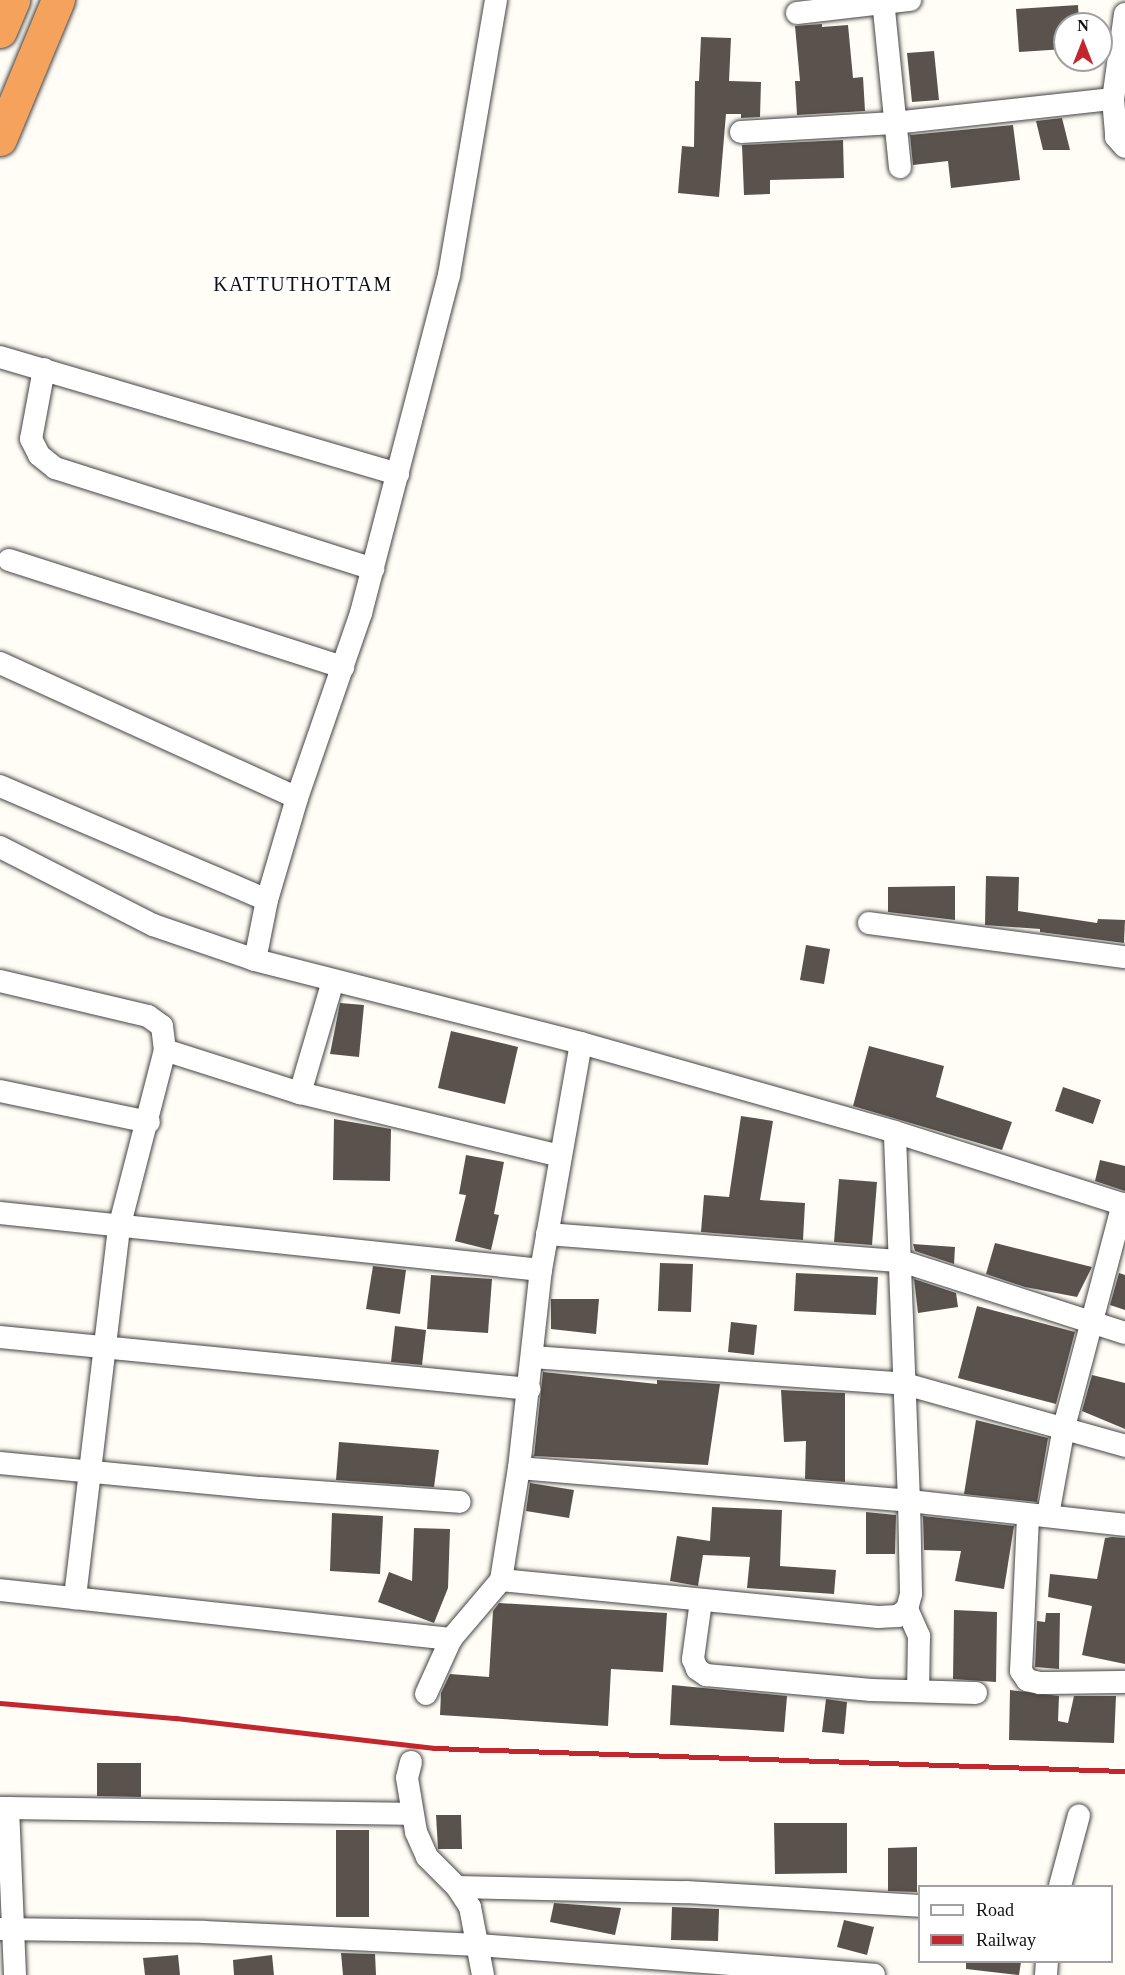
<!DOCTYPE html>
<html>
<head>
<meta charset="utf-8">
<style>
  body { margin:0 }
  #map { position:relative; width:1125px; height:1975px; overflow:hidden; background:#fffdf5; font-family:"Times New Roman",serif }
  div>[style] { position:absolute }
  .building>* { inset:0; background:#5a524d }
  .roads { filter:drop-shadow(0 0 2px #444) drop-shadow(0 0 2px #444) }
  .minor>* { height:22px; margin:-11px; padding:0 11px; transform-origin:11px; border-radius:11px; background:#fff }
  .highway>* { height:33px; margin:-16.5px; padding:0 16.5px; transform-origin:16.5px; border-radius:16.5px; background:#f5a25d }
  .rail>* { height:4.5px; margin:-2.25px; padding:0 2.25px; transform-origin:2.25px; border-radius:2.25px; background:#c4262e }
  span { translate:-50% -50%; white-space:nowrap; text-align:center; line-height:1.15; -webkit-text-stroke:6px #fff; paint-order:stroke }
  .quarter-label { font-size:20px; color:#111; letter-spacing:1.5px }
  .legend { position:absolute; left:918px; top:1885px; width:195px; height:78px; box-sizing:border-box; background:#fff; border:2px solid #a0a0a0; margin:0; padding:8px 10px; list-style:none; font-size:18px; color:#111 }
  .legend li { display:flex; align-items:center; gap:12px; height:30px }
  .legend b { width:30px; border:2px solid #a0a0a0 }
  .north { position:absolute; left:1053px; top:12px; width:60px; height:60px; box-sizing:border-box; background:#fff; border:2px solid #a0a0a0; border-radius:50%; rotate:0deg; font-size:16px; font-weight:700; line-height:24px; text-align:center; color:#111 }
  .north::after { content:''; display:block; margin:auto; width:21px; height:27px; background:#c4262e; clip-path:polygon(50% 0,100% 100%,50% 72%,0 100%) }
</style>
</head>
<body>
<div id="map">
  <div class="building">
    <div style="clip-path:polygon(1078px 5px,1079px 24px,1065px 24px,1065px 49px,1019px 52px,1016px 9px)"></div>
    <div style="clip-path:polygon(822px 24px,822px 27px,848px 25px,853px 78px,863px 77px,865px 111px,797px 115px,795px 81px,800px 81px,795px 26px)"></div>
    <div style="clip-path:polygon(701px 37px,731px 38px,729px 81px,761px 82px,760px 117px,741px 118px,741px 114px,726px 114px,719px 197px,678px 193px,682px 146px,694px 147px,695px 81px,699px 81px)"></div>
    <div style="clip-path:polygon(934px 51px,939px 100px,912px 102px,907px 53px)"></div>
    <div style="clip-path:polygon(1062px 118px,1070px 150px,1043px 150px,1036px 121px)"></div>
    <div style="clip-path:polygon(1013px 125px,1020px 180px,951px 188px,948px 161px,913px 165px,910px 135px)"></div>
    <div style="clip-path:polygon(843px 140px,844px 178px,770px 180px,770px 194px,744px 195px,742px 145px)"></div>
    <div style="clip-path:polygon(986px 876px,1019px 877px,1018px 911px,1097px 923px,1098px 919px,1125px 920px,1124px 943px,1040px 932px,1040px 929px,985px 925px)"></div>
    <div style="clip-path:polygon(955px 886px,955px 920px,888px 912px,888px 887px)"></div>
    <div style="clip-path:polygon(806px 945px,830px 949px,824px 984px,800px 980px)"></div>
    <div style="clip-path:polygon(340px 1003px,364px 1005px,359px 1057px,330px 1054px)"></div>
    <div style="clip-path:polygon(451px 1031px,518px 1047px,505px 1104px,438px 1088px)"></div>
    <div style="clip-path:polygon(869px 1046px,944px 1066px,936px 1097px,1012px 1122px,1002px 1150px,853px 1106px)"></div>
    <div style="clip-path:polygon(1063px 1087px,1101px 1100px,1093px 1124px,1055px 1111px)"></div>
    <div style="clip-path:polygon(741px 1116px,773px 1121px,760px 1200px,805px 1203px,803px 1240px,701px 1232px,704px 1195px,729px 1197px)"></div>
    <div style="clip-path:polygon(334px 1119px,391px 1129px,390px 1181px,333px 1180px)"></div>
    <div style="clip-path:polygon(466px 1155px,504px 1162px,494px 1214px,499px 1215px,491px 1250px,455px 1241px,466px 1195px,459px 1194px)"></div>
    <div style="clip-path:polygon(1100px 1160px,1125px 1166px,1125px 1191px,1095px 1181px)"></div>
    <div style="clip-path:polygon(839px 1179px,877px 1182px,872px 1245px,834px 1242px)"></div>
    <div style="clip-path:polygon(995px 1243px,1092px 1267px,1077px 1297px,1025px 1287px,986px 1274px)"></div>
    <div style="clip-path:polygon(913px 1244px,955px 1247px,954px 1264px,915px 1251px)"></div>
    <div style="clip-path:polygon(660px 1263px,693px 1264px,691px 1312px,658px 1311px)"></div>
    <div style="clip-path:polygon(373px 1266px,406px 1270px,400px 1314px,366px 1309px)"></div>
    <div style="clip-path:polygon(796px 1273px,878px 1277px,876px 1315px,794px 1311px)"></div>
    <div style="clip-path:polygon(1119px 1273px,1125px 1275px,1125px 1310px,1110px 1305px)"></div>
    <div style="clip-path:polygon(431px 1275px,492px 1279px,488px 1333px,427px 1329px)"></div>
    <div style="clip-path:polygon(914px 1279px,956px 1293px,958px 1307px,918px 1313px)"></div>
    <div style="clip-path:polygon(551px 1299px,599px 1299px,596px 1334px,551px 1329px)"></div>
    <div style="clip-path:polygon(977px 1306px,1075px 1332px,1056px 1404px,958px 1378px)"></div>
    <div style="clip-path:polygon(731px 1322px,757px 1325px,754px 1355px,728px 1352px)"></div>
    <div style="clip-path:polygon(395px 1326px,426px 1330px,422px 1365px,391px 1362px)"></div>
    <div style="clip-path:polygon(543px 1372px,657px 1384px,657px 1380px,720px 1384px,708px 1465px,534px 1456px)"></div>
    <div style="clip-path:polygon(1092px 1375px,1125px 1383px,1125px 1429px,1082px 1411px)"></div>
    <div style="clip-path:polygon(781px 1390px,845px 1393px,845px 1482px,805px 1479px,806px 1441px,784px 1442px)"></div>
    <div style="clip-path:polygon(976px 1420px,1048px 1438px,1037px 1502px,964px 1494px)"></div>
    <div style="clip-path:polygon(339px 1442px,439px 1450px,434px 1487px,336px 1480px)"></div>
    <div style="clip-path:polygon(530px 1483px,574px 1490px,569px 1518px,526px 1511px)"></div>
    <div style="clip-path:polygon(712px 1507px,782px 1510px,780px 1566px,836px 1570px,834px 1594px,747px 1588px,750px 1557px,703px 1555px,698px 1586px,670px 1581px,677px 1536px,710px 1541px)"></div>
    <div style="clip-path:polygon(866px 1512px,896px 1515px,895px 1554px,866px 1554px)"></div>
    <div style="clip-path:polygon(332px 1513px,383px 1516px,380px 1574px,330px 1571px)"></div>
    <div style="clip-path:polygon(923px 1516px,1014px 1526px,1004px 1589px,955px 1581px,961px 1551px,924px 1550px)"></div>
    <div style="clip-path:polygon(414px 1528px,450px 1529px,448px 1588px,434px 1623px,378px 1602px,389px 1572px,412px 1581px)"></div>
    <div style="clip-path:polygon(1112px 1537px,1125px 1538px,1125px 1664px,1082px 1655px,1092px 1606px,1048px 1597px,1050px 1574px,1097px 1579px,1105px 1538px)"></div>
    <div style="clip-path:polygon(499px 1603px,667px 1613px,663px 1672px,611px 1669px,608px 1726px,440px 1715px,441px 1693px,450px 1674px,489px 1677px,493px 1611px)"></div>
    <div style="clip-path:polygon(954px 1610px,997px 1612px,996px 1682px,953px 1679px)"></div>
    <div style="clip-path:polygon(1046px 1613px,1060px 1613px,1059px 1669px,1035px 1667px,1037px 1621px,1045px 1622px)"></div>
    <div style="clip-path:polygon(672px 1685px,787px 1696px,784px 1732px,670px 1725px)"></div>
    <div style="clip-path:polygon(1010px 1690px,1059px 1696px,1058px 1721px,1068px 1723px,1074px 1696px,1116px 1696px,1114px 1743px,1009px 1740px)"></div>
    <div style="clip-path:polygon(826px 1699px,847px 1702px,844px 1734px,822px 1732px)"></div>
    <div style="clip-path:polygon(97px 1763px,141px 1763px,141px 1797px,97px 1796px)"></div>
    <div style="clip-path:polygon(436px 1815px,461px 1815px,462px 1849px,438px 1849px)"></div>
    <div style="clip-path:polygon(774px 1823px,847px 1823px,847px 1873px,775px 1874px)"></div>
    <div style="clip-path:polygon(336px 1830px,369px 1830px,369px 1917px,336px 1917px)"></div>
    <div style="clip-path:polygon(917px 1847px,917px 1892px,888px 1891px,888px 1848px)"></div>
    <div style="clip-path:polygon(554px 1903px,621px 1908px,615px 1935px,550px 1922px)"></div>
    <div style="clip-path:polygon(672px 1907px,719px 1909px,718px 1941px,671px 1940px)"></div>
    <div style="clip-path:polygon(844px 1920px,874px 1927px,867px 1955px,837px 1947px)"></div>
    <div style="clip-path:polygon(341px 1953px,375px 1954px,376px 1975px,343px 1975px)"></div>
    <div style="clip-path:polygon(178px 1955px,180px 1975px,145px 1975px,143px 1958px)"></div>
    <div style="clip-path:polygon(272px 1955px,274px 1975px,234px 1975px,233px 1960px)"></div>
    <div style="clip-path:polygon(966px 1962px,1021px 1962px,1019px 1975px,966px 1969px)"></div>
  </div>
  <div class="roads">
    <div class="minor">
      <div style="left:883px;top:0;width:168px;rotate:84.2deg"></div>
      <div style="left:797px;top:13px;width:114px;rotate:-6.6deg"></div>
      <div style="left:1125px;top:14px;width:86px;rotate:98deg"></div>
      <div style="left:1113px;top:99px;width:38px;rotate:85deg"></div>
      <div style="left:1116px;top:137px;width:13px;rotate:48deg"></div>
      <div style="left:741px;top:132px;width:153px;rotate:-3.4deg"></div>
      <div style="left:894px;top:123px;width:220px;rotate:-6.3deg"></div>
      <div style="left:0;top:357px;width:415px;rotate:16.4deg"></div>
      <div style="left:44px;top:369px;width:71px;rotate:100.5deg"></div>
      <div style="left:31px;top:439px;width:18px;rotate:63deg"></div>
      <div style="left:39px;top:455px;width:21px;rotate:39deg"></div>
      <div style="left:55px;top:468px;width:334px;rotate:17.6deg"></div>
      <div style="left:9px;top:560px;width:351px;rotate:17.8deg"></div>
      <div style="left:0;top:663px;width:326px;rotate:24.4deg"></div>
      <div style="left:0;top:786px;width:290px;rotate:23.1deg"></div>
      <div style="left:0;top:847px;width:172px;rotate:27deg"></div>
      <div style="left:153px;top:925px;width:108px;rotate:18.9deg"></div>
      <div style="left:255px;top:960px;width:336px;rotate:14.3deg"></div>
      <div style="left:581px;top:1043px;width:326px;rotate:15.8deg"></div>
      <div style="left:895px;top:1132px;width:241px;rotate:17.6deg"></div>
      <div style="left:869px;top:923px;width:258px;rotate:7.6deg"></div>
      <div style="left:255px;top:960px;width:61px;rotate:-78.7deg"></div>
      <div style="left:267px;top:900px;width:106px;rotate:-73.6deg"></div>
      <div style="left:297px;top:798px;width:196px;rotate:-70.9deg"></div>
      <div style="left:361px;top:613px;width:349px;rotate:-75.4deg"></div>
      <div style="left:449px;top:275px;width:279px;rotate:-80.3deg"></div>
      <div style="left:0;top:981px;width:152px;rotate:13.3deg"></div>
      <div style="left:148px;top:1016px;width:17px;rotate:36deg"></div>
      <div style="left:162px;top:1026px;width:24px;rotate:83deg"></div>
      <div style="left:165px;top:1050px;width:184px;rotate:104.5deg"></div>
      <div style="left:119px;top:1228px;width:373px;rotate:96.8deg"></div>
      <div style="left:165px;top:1050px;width:142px;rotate:17.7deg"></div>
      <div style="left:300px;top:1093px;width:268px;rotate:13.6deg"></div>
      <div style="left:0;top:1091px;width:152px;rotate:11.8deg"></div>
      <div style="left:300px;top:1093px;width:117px;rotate:-73.6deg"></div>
      <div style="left:0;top:1213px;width:544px;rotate:6.01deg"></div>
      <div style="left:547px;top:1234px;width:355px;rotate:4.4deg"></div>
      <div style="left:901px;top:1261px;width:235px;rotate:17.8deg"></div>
      <div style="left:0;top:1337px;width:532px;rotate:5.61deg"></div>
      <div style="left:532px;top:1357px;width:374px;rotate:4.1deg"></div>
      <div style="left:905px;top:1384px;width:229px;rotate:15.7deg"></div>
      <div style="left:0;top:1463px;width:262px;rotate:5.5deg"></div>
      <div style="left:261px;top:1488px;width:199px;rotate:4deg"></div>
      <div style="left:519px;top:1468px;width:391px;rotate:4.8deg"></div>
      <div style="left:909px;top:1501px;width:217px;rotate:6.3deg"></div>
      <div style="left:1048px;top:1515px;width:89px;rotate:-79.7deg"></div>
      <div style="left:1064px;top:1427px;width:231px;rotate:-75.2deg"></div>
      <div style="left:1028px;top:1517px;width:154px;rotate:92.6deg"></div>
      <div style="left:1021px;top:1671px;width:11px;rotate:56deg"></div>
      <div style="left:1027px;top:1680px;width:13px;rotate:13deg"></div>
      <div style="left:1040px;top:1683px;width:85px;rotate:-0.7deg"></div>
      <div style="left:501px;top:1580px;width:379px;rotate:5.6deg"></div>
      <div style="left:878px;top:1617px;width:20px;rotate:-3deg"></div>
      <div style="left:898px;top:1616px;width:11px;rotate:-38deg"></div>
      <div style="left:907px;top:1609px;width:16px;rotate:-75deg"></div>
      <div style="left:911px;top:1594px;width:93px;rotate:-91.2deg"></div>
      <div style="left:909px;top:1501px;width:369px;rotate:-92.2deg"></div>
      <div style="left:0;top:1590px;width:454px;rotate:6.2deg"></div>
      <div style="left:701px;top:1601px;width:59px;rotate:97.9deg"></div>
      <div style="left:693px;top:1659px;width:11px;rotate:68deg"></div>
      <div style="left:697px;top:1669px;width:11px;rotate:34deg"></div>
      <div style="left:706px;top:1675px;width:166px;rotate:5.2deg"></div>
      <div style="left:871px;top:1690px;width:105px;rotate:1.6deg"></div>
      <div style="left:907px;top:1609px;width:30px;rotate:66deg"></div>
      <div style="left:919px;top:1636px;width:55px;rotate:91deg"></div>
      <div style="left:426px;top:1694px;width:60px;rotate:-65.6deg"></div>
      <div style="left:451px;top:1639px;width:77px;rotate:-49.7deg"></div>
      <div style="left:501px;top:1580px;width:113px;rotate:-80.9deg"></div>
      <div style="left:519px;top:1468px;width:199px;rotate:-83.7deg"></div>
      <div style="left:541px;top:1270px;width:230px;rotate:-80deg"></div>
      <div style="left:411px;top:1762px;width:16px;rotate:104deg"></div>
      <div style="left:407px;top:1778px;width:55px;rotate:80.5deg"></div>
      <div style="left:416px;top:1832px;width:27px;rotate:66deg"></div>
      <div style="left:427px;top:1857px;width:42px;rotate:45deg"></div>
      <div style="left:457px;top:1887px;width:24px;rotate:57deg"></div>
      <div style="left:470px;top:1907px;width:69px;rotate:79.2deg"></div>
      <div style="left:0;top:1808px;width:410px;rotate:0.8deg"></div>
      <div style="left:8px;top:1808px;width:167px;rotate:87.6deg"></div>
      <div style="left:1060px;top:1886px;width:73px;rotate:-75deg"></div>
      <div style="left:457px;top:1887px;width:229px;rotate:1.3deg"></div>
      <div style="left:686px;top:1892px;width:234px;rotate:3.4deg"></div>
      <div style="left:0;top:1929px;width:204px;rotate:0.8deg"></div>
      <div style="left:204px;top:1932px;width:274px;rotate:2.7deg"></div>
      <div style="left:478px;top:1945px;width:397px;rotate:4.3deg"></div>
      <div style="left:1046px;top:1975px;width:13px;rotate:-86deg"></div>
    </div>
    <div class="highway">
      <div style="left:0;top:31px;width:34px;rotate:-67deg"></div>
      <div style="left:0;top:139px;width:151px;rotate:-67.4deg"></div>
    </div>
  </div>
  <div class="rail">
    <div style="left:0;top:1703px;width:177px;rotate:4.9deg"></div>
    <div style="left:176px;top:1718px;width:260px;rotate:6.6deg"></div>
    <div style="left:434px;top:1748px;width:691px;rotate:1.91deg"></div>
  </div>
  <div class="quarter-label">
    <span style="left:303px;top:284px">KATTUTHOTTAM</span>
  </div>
  <ul class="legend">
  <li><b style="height:8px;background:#fff"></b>Road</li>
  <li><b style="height:8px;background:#c4262e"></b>Railway</li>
  </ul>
  <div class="north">N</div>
</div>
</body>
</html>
